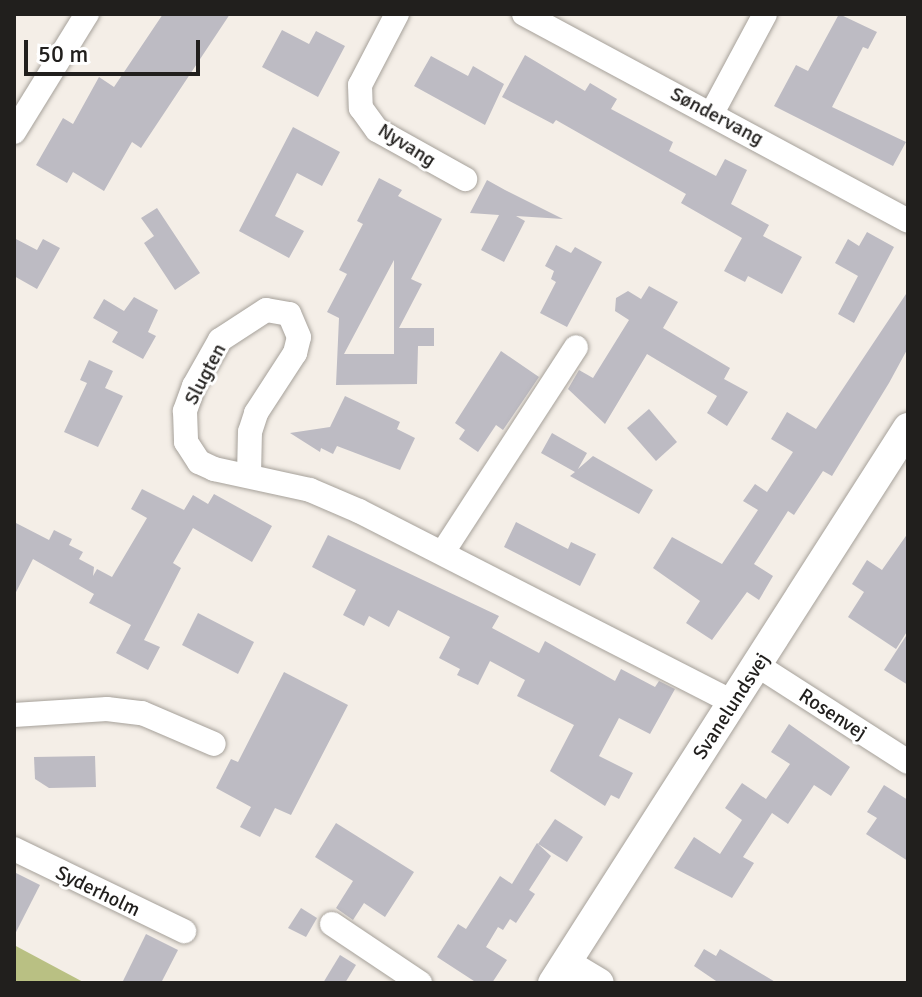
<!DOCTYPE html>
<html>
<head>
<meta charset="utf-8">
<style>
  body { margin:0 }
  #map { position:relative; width:922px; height:997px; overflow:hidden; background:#f4eee7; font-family:Signika,sans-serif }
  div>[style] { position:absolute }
  .forest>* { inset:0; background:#b9c083 }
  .building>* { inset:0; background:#bdbbc3 }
  .roads { filter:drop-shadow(0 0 2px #a6a19a) drop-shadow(0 0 2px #a6a19a) }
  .minor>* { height:24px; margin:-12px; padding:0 12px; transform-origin:12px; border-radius:12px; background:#fff }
  .tertiary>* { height:30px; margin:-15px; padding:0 15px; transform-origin:15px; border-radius:15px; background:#fff }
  span { translate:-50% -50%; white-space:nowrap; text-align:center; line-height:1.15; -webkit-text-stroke:6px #fff; paint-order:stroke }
  .street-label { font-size:20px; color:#211f1d }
  .frame { position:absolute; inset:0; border:16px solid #211f1d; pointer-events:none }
  .scale { position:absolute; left:24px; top:40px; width:176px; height:36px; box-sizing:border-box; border:4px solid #211f1d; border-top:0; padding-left:10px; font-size:24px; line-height:28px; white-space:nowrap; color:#211f1d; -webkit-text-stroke:6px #fff; paint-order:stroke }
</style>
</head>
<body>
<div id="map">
  <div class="forest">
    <div style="clip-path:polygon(14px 945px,85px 983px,14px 983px)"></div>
  </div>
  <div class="building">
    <div style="clip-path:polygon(163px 14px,230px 14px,141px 148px,132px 142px,104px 191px,73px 172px,67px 183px,36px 165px,63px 118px,73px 124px,99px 77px,114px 87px)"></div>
    <div style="clip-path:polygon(839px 14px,877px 32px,868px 49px,863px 47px,832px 107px,906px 142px,893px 166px,774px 106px,796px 65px,808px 71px)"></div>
    <div style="clip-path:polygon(282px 30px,309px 44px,316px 31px,345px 46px,318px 97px,262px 67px)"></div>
    <div style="clip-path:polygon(525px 55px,585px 91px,590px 83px,617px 99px,611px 109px,673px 142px,669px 151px,716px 176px,725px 159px,747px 170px,731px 204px,769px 225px,763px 236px,802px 257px,782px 294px,748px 276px,745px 282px,724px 271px,742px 238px,681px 203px,686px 194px,556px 120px,553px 124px,502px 97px)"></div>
    <div style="clip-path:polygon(431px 56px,468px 76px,473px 66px,504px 84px,485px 125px,414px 86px)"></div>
    <div style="clip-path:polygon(293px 127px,340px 152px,322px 186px,297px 173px,275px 216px,304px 231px,289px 258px,239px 231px)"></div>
    <div style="clip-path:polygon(evenodd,379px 178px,402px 190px,398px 196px,442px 219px,411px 279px,422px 284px,399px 328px,434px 328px,434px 346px,418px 346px,417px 384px,336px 385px,339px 318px,327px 312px,347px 274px,339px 270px,363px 224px,357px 221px,379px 178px,394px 260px,394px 354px,344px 354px,394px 260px)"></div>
    <div style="clip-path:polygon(487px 180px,505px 190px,563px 219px,516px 216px,525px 221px,504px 262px,481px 250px,499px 215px,470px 213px)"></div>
    <div style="clip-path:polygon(157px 208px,200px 273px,175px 290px,144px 243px,154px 236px,141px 218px)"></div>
    <div style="clip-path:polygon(867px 232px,894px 247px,854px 323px,838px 314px,858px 276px,835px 263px,848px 239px,859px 246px)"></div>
    <div style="clip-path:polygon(14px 238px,37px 250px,43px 239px,60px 248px,37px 289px,14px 276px)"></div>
    <div style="clip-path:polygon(556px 245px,571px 253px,575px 247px,602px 262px,567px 327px,540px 313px,556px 282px,551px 279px,554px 271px,545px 266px)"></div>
    <div style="clip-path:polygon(649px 286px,678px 302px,663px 328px,730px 368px,724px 379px,748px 392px,727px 426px,707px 413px,717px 396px,647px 354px,605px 424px,568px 389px,579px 370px,593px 378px,629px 320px,615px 311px,616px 298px,628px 291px,641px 299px)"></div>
    <div style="clip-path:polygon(908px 291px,908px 348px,889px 383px,832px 476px,823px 471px,794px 515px,788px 511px,754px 564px,773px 576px,759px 600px,747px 592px,712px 640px,686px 623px,700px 601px,653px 568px,672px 537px,722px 564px,758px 510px,743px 501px,755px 484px,767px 492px,793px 452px,771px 439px,787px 412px,816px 429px)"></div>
    <div style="clip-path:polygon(134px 297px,158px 310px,148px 332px,156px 336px,143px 359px,112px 342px,118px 332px,93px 318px,104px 299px,124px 311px)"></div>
    <div style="clip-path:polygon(501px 351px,539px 377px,503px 430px,496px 425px,478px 452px,459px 439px,465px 430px,455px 423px)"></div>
    <div style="clip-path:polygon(89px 360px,113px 371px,105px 388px,123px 396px,98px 447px,64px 432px,87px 383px,80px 380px)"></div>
    <div style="clip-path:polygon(345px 396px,400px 422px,397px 429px,415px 438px,400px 470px,337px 446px,333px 454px,321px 448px,320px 452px,290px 433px,330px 427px)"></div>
    <div style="clip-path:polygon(649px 409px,677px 442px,656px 461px,627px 428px)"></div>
    <div style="clip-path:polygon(552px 433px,587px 453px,578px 469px,593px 456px,653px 490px,639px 514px,570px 476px,575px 472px,541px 453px)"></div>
    <div style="clip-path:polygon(142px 489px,184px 510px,193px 495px,208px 504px,214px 494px,272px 526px,252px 562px,193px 528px,173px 563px,181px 568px,144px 640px,160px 647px,148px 670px,116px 653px,131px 625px,89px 603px,94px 594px,33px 559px,14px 596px,14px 522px,49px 540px,54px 530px,72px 539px,69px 545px,83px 552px,79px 559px,94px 567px,93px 576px,97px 569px,112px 577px,147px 518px,131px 509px)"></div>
    <div style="clip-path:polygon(516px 522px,568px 549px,571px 542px,596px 554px,580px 586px,504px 547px)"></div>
    <div style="clip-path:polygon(908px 533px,908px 630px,896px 649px,848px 617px,864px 592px,852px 584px,867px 560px,882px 570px)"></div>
    <div style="clip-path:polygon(328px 535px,499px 616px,492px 628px,539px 653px,545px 641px,615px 681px,621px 669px,655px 687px,659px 681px,675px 689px,650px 734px,619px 718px,599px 756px,633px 773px,619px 799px,611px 795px,605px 806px,550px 771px,574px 725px,517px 696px,525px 680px,490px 661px,478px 685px,457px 675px,460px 669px,439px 658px,450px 637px,398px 610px,389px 627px,369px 616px,364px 626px,343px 615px,356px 590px,312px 567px)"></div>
    <div style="clip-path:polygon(198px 613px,254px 642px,238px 674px,182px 645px)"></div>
    <div style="clip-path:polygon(908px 633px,908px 685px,884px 670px)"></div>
    <div style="clip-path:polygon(284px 672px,348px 705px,291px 815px,275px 808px,260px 837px,240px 827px,251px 807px,216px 788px,231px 759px,238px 762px)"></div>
    <div style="clip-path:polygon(789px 724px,850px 767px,831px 796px,814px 785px,788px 824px,772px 813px,743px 857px,754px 863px,732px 898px,674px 868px,694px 837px,720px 854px,742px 820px,725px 808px,742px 783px,766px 799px,790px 764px,771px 752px)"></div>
    <div style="clip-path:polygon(95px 756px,96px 787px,49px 788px,35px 779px,34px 757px)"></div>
    <div style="clip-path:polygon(884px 785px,908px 800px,908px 861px,866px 834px,877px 818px,867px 812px)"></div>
    <div style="clip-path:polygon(555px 819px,583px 837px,567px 862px,538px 844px)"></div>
    <div style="clip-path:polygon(336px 823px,414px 872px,385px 917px,364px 903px,353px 920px,336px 908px,353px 881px,315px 857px)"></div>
    <div style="clip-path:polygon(537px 843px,551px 856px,529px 890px,535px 894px,516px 923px,510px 919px,503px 930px,498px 927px,486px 947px,507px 960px,492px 983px,477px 983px,437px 957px,458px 924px,466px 929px,500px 876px,512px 884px)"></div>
    <div style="clip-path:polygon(14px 872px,40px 885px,14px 936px)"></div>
    <div style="clip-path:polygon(301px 908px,317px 918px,306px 937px,288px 928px)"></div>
    <div style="clip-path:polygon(146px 934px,178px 950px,161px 983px,122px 983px)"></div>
    <div style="clip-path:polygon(704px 949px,716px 956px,720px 949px,777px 983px,719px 983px,694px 966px)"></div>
    <div style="clip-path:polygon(340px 955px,356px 965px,345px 983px,323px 983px)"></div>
  </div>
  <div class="roads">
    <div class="minor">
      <div style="left:397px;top:14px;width:80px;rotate:117.5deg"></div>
      <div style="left:360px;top:85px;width:23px;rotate:88deg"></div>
      <div style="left:361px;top:108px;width:27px;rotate:54deg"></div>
      <div style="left:377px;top:130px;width:101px;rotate:29.1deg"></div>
      <div style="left:524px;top:14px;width:436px;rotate:28.3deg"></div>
      <div style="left:712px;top:113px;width:112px;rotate:-61.8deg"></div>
      <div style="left:14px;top:132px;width:139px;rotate:-58.3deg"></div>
      <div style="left:249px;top:475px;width:43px;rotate:-88.7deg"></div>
      <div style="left:250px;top:432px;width:20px;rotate:-72deg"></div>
      <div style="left:256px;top:413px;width:72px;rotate:-57deg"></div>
      <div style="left:295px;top:353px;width:16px;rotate:-76deg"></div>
      <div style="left:299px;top:337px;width:25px;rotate:-113deg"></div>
      <div style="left:289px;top:314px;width:23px;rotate:-170deg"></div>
      <div style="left:266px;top:310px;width:55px;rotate:146.9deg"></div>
      <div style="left:220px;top:340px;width:53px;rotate:119.5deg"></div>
      <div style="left:194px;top:386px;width:27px;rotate:110deg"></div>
      <div style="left:185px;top:411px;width:31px;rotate:88deg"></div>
      <div style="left:186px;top:442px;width:24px;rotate:57deg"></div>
      <div style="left:199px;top:462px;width:17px;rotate:25deg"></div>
      <div style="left:214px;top:469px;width:98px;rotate:12.3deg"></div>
      <div style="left:310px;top:490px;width:53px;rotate:23.2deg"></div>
      <div style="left:359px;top:511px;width:420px;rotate:27.1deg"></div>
      <div style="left:443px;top:552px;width:244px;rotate:-57deg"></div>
      <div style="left:757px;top:665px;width:179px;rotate:32.7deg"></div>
      <div style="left:14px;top:715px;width:93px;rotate:-3.7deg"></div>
      <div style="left:107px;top:709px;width:35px;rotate:7deg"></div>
      <div style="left:142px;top:713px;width:78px;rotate:23.3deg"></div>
      <div style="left:14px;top:849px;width:189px;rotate:25.8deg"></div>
      <div style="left:332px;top:924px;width:106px;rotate:33.8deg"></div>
    </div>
    <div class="tertiary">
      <div style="left:567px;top:964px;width:37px;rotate:31deg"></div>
      <div style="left:553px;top:983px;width:659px;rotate:-57.4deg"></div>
    </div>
  </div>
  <div class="street-label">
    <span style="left:717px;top:116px;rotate:28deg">Søndervang</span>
    <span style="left:407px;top:145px;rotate:32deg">Nyvang</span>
    <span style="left:205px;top:374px;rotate:-62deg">Slugten</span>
    <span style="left:731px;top:706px;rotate:-57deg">Svanelundsvej</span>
    <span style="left:833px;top:714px;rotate:33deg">Rosenvej</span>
    <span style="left:98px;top:891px;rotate:26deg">Syderholm</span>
  </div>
  <div class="frame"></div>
  <div class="scale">50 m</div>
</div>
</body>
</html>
